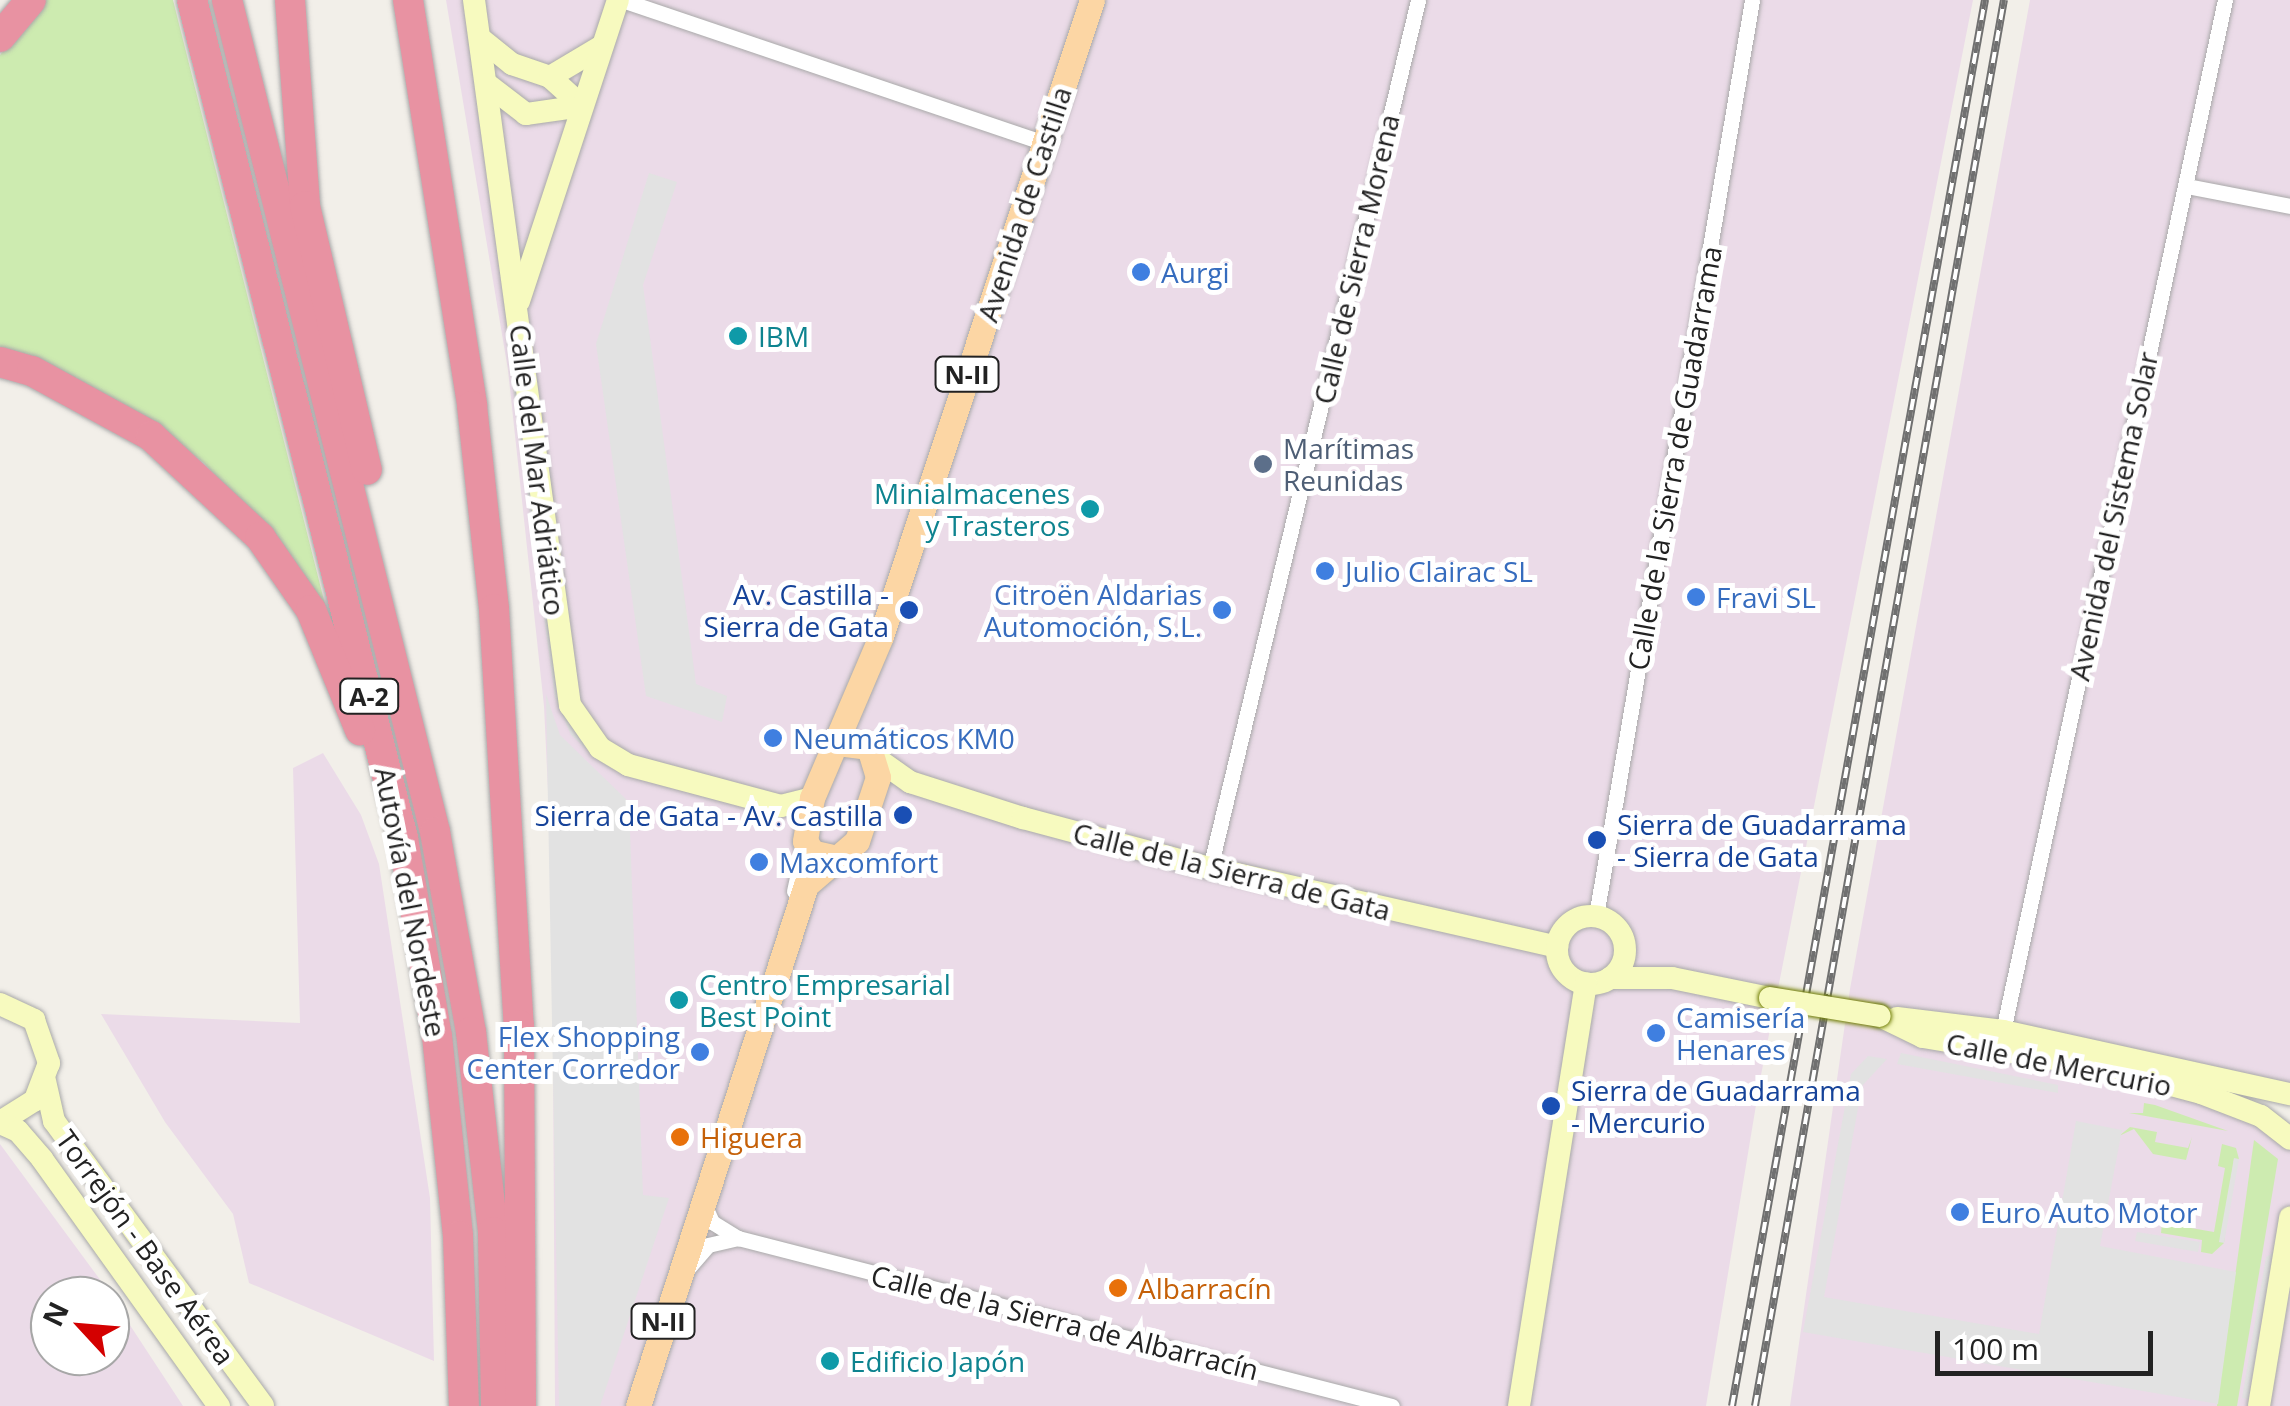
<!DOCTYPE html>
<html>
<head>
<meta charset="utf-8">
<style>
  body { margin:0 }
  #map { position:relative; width:2290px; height:1406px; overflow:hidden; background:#f2efe9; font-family:"Open Sans",sans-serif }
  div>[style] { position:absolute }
  .industrial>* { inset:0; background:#ebdbe8 }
  .grass>* { inset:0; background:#cdebb0 }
  .parking>* { inset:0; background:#e2e2e2 }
  .roads { filter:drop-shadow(0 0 2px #a9a9a9) drop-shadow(0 0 2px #a9a9a9) }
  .street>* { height:15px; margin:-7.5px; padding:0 7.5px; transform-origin:7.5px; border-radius:7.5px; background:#fff }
  .secondary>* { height:22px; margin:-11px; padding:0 11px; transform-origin:11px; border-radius:11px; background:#f7fabf }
  .secondary>.ring { margin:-11px; padding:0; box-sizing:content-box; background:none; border:22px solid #f7fabf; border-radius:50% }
  .primary>* { height:25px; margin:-12.5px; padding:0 12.5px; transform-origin:12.5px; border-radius:12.5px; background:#fcd6a4 }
  .highway>* { height:30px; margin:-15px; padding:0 15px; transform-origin:15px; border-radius:15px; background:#e892a2 }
  .rail>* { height:8px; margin-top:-4px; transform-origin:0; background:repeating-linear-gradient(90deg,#fff 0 11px,#707070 0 22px); box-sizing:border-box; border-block:2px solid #707070 }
  .bridges { filter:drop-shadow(0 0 2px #707d05) drop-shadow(0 0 2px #707d05) }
  .secondary-bridge>* { height:22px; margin:-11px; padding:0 11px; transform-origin:11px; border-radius:11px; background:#f7fabf }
  .dots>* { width:28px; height:28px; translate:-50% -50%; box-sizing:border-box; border:5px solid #fff; border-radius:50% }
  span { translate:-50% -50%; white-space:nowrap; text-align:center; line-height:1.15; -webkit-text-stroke:10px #fff; paint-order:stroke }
  .shield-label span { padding:2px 8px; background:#fff; border:2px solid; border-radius:8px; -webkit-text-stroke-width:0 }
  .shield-label { font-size:25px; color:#222; font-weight:700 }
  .street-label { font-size:28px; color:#222 }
  .shop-label { font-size:28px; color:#366cbe }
  .left { translate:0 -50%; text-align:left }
  .right { translate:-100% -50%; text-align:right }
  .culture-label { font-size:28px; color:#0d838f }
  .service-label { font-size:28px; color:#4e5e75 }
  .transit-label { font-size:28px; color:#164399 }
  .food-label { font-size:28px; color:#c56008 }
  .north { position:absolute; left:30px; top:1276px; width:100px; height:100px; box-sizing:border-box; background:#fff; border:2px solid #a7a7a7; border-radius:50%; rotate:296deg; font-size:28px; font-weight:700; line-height:40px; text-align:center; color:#222 }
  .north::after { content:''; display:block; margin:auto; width:35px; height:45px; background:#d40000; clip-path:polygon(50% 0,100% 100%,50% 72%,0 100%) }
  .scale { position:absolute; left:1935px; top:1331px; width:218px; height:45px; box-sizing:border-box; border:5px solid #222; border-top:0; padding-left:12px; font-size:30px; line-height:35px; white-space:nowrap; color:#222; -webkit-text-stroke:8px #fff; paint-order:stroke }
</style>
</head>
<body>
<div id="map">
  <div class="industrial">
    <div style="clip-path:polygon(446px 0,1973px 0,1761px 1075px,1706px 1406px,555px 1406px,552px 875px,544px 706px,508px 370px)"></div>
    <div style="clip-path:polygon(2030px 0,2290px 0,2290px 1094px,2146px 1077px,2290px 1139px,2290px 1406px,1790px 1406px,1850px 989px)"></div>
    <div style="clip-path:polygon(323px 753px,361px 815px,379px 864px,430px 1198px,434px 1361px,249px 1283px,233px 1214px,165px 1122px,101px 1014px,300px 1023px,293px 768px)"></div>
    <div style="clip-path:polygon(evenodd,0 1144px,101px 1281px,183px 1406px,0 1406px,0 1144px,50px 1296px,110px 1296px,110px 1356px,50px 1356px,50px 1296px)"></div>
  </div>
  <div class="grass">
    <div style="clip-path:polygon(46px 0,173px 0,335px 644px,258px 522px,204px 463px,141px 414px,0 350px,0 55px)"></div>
    <div style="clip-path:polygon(2144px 1103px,2155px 1105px,2228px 1131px,2129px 1113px,2143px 1113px)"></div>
    <div style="clip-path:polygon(2130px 1127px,2157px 1132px,2155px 1142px,2188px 1148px,2192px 1137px,2186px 1160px,2153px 1154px,2134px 1129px,2119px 1136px)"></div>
    <div style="clip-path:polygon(2254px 1140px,2278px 1159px,2237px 1406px,2217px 1406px)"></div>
    <div style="clip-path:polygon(2222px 1144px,2236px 1148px,2239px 1159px,2234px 1159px,2224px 1243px,2212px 1254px,2201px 1252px,2202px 1240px,2161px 1233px,2162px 1223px,2214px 1232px,2225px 1168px,2218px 1166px)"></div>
  </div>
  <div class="parking">
    <div style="clip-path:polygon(649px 173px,677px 182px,643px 285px,696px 684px,727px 696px,722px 722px,646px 696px,596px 344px)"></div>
    <div style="clip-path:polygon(513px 334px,568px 721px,609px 769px,571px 735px,555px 697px,506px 335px)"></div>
    <div style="clip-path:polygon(546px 694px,560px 735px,629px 802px,643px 1195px,669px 1198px,600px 1406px,559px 1406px)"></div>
    <div style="clip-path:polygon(1901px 1053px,2058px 1085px,2058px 1093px,1897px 1064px)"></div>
    <div style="clip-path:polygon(1868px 1056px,1887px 1059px,1862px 1086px,1824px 1297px,2039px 1334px,2076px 1121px,2122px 1130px,2100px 1246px,2236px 1272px,2218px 1404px,1803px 1332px,1851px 1074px)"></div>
    <div style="clip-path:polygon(2234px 1158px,2239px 1159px,2224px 1243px,2219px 1242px)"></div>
    <div style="clip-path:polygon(2137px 1232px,2200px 1242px,2198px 1252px,2135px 1241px)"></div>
    <div style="clip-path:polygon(2273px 1253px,2248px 1399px,2242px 1398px,2266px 1257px)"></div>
  </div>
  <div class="roads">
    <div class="street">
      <div style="left:622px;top:0;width:446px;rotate:18.7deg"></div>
      <div style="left:2187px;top:186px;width:105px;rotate:11deg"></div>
      <div style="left:1210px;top:868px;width:893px;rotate:-76.52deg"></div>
      <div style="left:794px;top:891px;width:51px;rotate:-77.6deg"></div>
      <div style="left:1596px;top:916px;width:929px;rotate:-80.33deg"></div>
      <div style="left:2003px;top:1031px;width:1055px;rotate:-77.85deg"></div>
      <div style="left:704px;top:1204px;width:20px;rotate:66deg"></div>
      <div style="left:712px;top:1222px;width:31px;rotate:32deg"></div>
      <div style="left:738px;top:1238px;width:675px;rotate:14.41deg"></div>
      <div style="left:689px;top:1267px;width:29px;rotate:-49deg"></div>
      <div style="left:708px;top:1245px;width:31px;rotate:-13deg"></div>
    </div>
    <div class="secondary">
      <div style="left:474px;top:0;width:712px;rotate:82.25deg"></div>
      <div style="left:570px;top:705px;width:52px;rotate:55.1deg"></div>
      <div style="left:600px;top:748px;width:33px;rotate:31deg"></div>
      <div style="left:628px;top:765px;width:158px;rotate:15deg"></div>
      <div style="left:781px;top:806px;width:32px;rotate:-14deg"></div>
      <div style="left:481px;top:39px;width:40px;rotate:39deg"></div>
      <div style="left:512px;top:64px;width:40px;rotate:18.9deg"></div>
      <div style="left:550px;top:77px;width:43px;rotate:42.2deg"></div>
      <div style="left:582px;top:106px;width:57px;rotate:171.9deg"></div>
      <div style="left:526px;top:114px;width:49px;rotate:-142.4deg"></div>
      <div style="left:550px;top:77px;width:61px;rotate:-30.8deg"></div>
      <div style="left:519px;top:301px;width:317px;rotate:-71.8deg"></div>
      <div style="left:876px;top:758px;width:42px;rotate:35.2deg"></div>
      <div style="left:910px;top:782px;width:119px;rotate:17.7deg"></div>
      <div style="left:1023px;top:818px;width:194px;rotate:15deg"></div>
      <div style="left:1210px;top:868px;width:356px;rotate:12.8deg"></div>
      <div class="ring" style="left:1557px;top:916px;width:46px;height:46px"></div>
      <div style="left:1610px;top:978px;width:62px"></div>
      <div style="left:1672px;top:978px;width:100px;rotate:11.5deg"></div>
      <div style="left:0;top:1004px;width:38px;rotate:25deg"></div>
      <div style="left:34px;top:1020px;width:46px;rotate:70.8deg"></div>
      <div style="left:49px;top:1063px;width:40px;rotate:111deg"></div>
      <div style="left:35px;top:1100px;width:41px;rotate:147.8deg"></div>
      <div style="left:1880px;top:1016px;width:48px;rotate:26deg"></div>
      <div style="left:1923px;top:1037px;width:188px;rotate:9.5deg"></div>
      <div style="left:2108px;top:1068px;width:96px;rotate:15deg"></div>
      <div style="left:2201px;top:1093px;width:64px;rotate:21deg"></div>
      <div style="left:2261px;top:1116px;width:37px;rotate:38deg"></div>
      <div style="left:1897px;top:1018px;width:107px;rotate:7deg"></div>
      <div style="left:2003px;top:1031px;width:294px;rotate:12.4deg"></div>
      <div style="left:45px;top:1081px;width:41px;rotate:77.3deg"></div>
      <div style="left:54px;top:1121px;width:353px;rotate:53.7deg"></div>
      <div style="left:0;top:1123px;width:20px;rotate:24deg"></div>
      <div style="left:18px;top:1131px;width:37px;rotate:49deg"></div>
      <div style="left:42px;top:1159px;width:304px;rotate:54.4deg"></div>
      <div style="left:1519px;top:1406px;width:428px;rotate:-81deg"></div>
      <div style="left:2259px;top:1406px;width:191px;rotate:-80.6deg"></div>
    </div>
    <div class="primary">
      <div style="left:837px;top:858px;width:26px;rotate:-167deg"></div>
      <div style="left:812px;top:852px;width:13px;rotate:-122deg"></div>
      <div style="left:805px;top:841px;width:44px;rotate:-80.8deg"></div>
      <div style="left:812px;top:798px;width:176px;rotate:-66.9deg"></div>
      <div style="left:881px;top:636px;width:670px;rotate:-71.65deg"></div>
      <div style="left:638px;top:1406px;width:547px;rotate:-72.13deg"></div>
      <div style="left:806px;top:885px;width:67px;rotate:-40.8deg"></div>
      <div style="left:857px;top:841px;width:67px;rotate:-71.8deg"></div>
      <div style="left:878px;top:777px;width:31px;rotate:-107deg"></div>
      <div style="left:869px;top:747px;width:32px;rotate:-173deg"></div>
    </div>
    <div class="highway">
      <div style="left:192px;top:0;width:864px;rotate:75.87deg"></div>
      <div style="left:403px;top:838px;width:201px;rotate:80.3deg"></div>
      <div style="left:437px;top:1036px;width:201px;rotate:84deg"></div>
      <div style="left:458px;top:1236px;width:170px;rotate:88deg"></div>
      <div style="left:227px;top:0;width:858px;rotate:75.96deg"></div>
      <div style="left:435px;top:832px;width:203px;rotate:79.8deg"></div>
      <div style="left:471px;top:1032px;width:201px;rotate:83.7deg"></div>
      <div style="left:493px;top:1232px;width:174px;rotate:89deg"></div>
      <div style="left:290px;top:0;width:207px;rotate:85.8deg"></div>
      <div style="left:305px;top:206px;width:271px;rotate:76.8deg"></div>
      <div style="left:408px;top:0;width:411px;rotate:81deg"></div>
      <div style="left:472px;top:406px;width:204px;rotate:83.8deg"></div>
      <div style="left:494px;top:609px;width:417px;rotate:86.6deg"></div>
      <div style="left:519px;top:1025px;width:381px;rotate:89.7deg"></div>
      <div style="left:0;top:37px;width:48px;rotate:-50deg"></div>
      <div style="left:0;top:362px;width:33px;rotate:16deg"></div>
      <div style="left:32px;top:371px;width:136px;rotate:28.6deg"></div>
      <div style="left:151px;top:436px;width:149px;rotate:42.8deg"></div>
      <div style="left:260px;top:537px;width:89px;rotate:55.1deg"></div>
      <div style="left:311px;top:610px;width:130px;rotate:67.8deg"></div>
    </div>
  </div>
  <div class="rail">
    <div style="left:1732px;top:1406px;width:1429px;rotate:-79.8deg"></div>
    <div style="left:1755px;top:1406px;width:1428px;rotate:-79.96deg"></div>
  </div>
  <div class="bridges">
    <div class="secondary-bridge">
      <div style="left:1770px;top:998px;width:111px;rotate:9.3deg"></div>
    </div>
  </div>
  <div class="dots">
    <div style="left:1141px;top:272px;background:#3f7fe0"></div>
    <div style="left:738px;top:336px;background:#0f9aa8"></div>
    <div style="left:1263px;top:464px;background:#5c6f8a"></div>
    <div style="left:1090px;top:509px;background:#0f9aa8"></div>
    <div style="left:1325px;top:571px;background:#3f7fe0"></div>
    <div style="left:1696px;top:597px;background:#3f7fe0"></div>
    <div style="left:909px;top:610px;background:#1a4fb4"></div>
    <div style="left:1222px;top:610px;background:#3f7fe0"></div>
    <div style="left:773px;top:738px;background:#3f7fe0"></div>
    <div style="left:903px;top:815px;background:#1a4fb4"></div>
    <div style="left:1597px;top:840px;background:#1a4fb4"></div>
    <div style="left:759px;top:862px;background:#3f7fe0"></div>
    <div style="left:679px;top:1000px;background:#0f9aa8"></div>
    <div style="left:1656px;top:1033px;background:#3f7fe0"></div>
    <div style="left:700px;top:1052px;background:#3f7fe0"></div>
    <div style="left:1551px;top:1106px;background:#1a4fb4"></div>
    <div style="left:680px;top:1137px;background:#e8710a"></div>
    <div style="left:1960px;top:1212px;background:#3f7fe0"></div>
    <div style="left:1118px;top:1288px;background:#e8710a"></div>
    <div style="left:830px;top:1361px;background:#0f9aa8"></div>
  </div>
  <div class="shield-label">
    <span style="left:967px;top:374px">N-II</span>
    <span style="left:369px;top:696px">A-2</span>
    <span style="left:663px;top:1321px">N-II</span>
  </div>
  <div class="street-label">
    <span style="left:1024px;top:204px;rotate:-72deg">Avenida de Castilla</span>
    <span style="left:1356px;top:259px;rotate:-77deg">Calle de Sierra Morena</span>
    <span style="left:1674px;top:458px;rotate:-80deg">Calle de la Sierra de Guadarrama</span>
    <span style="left:538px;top:470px;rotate:83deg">Calle del Mar Adriático</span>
    <span style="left:2113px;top:516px;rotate:-78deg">Avenida del Sistema Solar</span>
    <span style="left:1232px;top:871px;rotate:14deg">Calle de la Sierra de Gata</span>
    <span style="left:411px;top:902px;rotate:79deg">Autovía del Nordeste</span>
    <span style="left:2059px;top:1064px;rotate:11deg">Calle de Mercurio</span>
    <span style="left:146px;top:1247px;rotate:54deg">Torrejón - Base Aérea</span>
    <span style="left:1065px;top:1322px;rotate:14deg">Calle de la Sierra de Albarracín</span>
  </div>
  <div class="shop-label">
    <span class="left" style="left:1161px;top:272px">Aurgi</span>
    <span class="left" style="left:1345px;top:571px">Julio Clairac SL</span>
    <span class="right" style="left:1202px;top:610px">Citroën Aldarias<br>Automoción, S.L.</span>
    <span class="left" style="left:1716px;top:597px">Fravi SL</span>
    <span class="left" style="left:793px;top:738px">Neumáticos KM0</span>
    <span class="left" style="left:779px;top:862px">Maxcomfort</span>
    <span class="left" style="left:1676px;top:1033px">Camisería<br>Henares</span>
    <span class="right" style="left:680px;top:1052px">Flex Shopping<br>Center Corredor</span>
    <span class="left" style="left:1980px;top:1212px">Euro Auto Motor</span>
  </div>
  <div class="culture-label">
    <span class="left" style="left:758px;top:336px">IBM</span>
    <span class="right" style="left:1070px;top:509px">Minialmacenes<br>y Trasteros</span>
    <span class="left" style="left:699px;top:1000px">Centro Empresarial<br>Best Point</span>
    <span class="left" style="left:850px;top:1361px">Edificio Japón</span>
  </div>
  <div class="service-label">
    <span class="left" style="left:1283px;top:464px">Marítimas<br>Reunidas</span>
  </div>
  <div class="transit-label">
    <span class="right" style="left:889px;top:610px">Av. Castilla -<br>Sierra de Gata</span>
    <span class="right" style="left:883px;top:815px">Sierra de Gata - Av. Castilla</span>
    <span class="left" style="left:1617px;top:840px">Sierra de Guadarrama<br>- Sierra de Gata</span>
    <span class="left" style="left:1571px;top:1106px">Sierra de Guadarrama<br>- Mercurio</span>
  </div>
  <div class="food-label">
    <span class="left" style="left:700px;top:1137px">Higuera</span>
    <span class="left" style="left:1138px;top:1288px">Albarracín</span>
  </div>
  <div class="north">N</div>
  <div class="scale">100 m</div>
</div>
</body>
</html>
